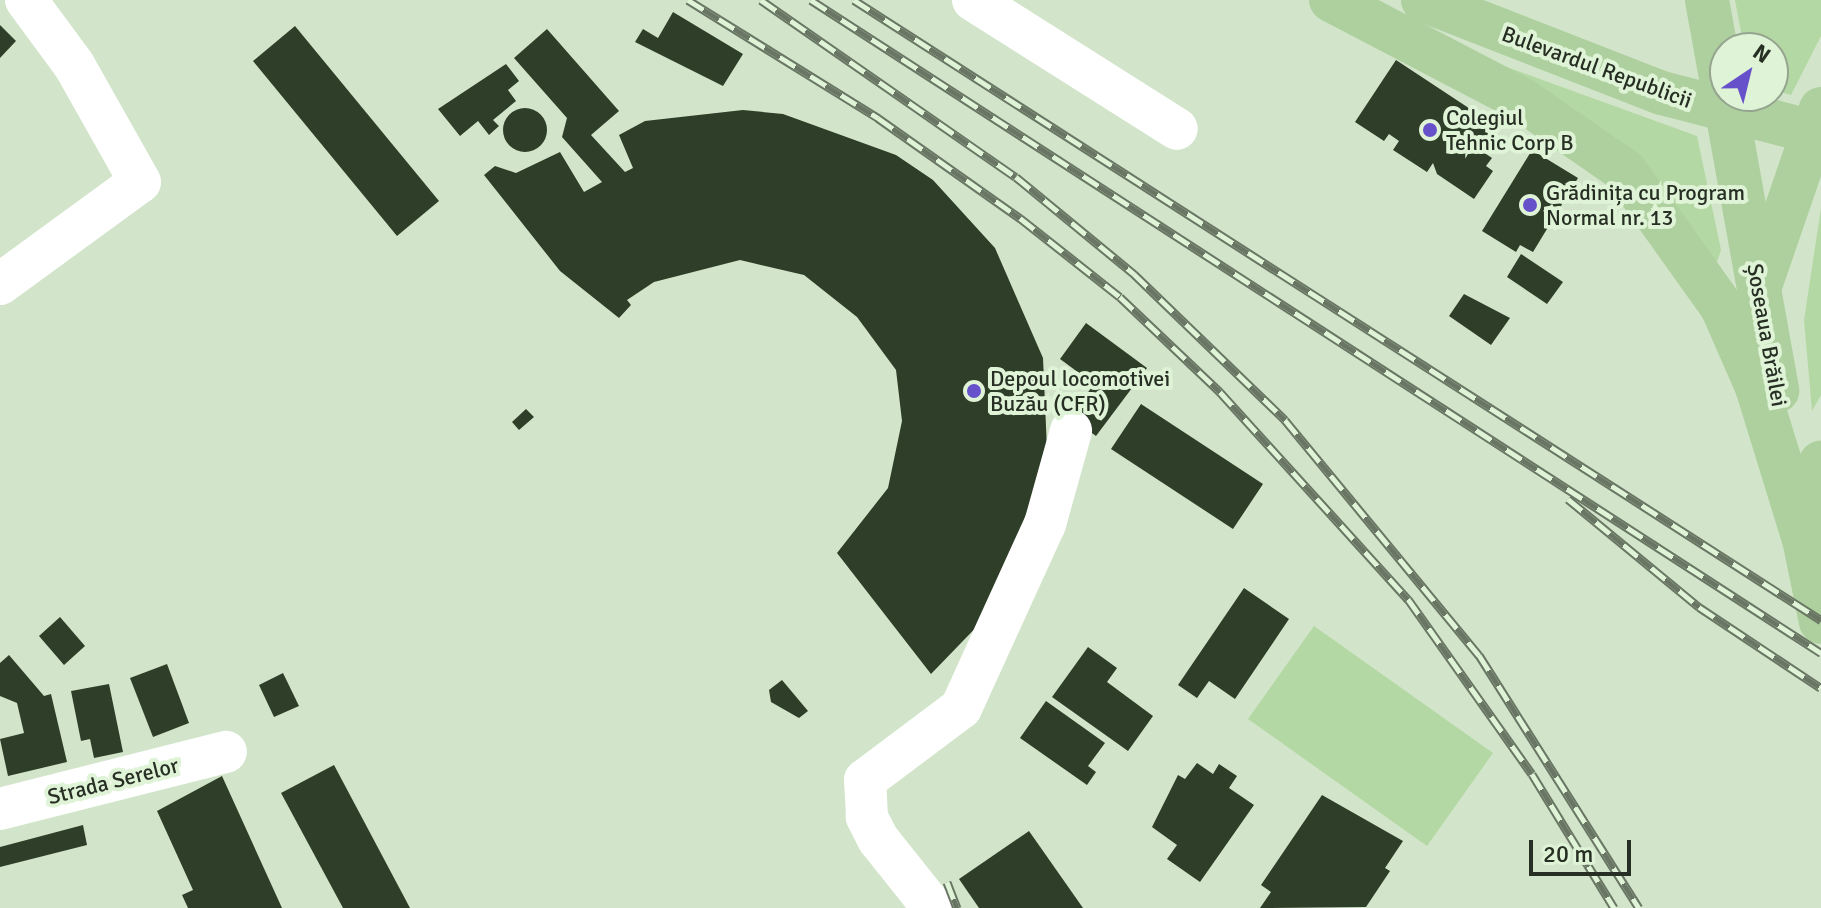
<!DOCTYPE html>
<html>
<head>
<meta charset="utf-8">
<style>
  body { margin:0 }
  #map { position:relative; width:1821px; height:908px; overflow:hidden; background:#d2e5ca; font-family:Signika,sans-serif }
  div>[style] { position:absolute }
  .green>* { inset:0; background:#b4d8a4 }
  .building>* { inset:0; background:#2f3e28 }
  .round { border-radius:50% }
  .minor>* { height:42px; margin:-21px; padding:0 21px; transform-origin:21px; border-radius:21px; background:#fff }
  .major>* { height:44px; margin:-22px; padding:0 22px; transform-origin:22px; border-radius:22px; background:#aed09e }
  .rail>* { height:9px; margin-top:-4.5px; transform-origin:0; background:repeating-linear-gradient(90deg,#dff3d7 0 18px,#697664 0 36px); box-sizing:border-box; border-block:2px solid #697664 }
  .dots>* { width:22px; height:22px; translate:-50% -50%; box-sizing:border-box; border:4px solid #dff3d7; border-radius:50% }
  span { translate:-50% -50%; white-space:nowrap; text-align:center; line-height:1.15; -webkit-text-stroke:8px #dff3d7; paint-order:stroke }
  .street-label { font-size:22px; color:#272f24 }
  .poi-label { font-size:22px; color:#272f24 }
  .left { translate:0 -50%; text-align:left }
  .north { position:absolute; left:1709px; top:32px; width:80px; height:80px; box-sizing:border-box; background:#dff3d7; border:2px solid #95a58f; border-radius:50%; rotate:35deg; font-size:22px; font-weight:700; line-height:32px; text-align:center; color:#272f24 }
  .north::after { content:''; display:block; margin:auto; width:28px; height:36px; background:#6651ca; clip-path:polygon(50% 0,100% 100%,50% 72%,0 100%) }
  .scale { position:absolute; left:1529px; top:840px; width:102px; height:36px; box-sizing:border-box; border:4px solid #272f24; border-top:0; padding-left:10px; font-size:24px; line-height:28px; white-space:nowrap; color:#272f24; -webkit-text-stroke:6px #dff3d7; paint-order:stroke }
</style>
</head>
<body>
<div id="map">
  <div class="green">
    <div style="clip-path:polygon(1735px 0,1821px 0,1821px 36px,1791px 95px,1773px 90px,1773px 48px,1744px 48px)"></div>
    <div style="clip-path:polygon(1413px 33px,1697px 136px,1721px 250px,1717px 262px)"></div>
    <div style="clip-path:polygon(1821px 208px,1821px 395px,1812px 411px,1804px 320px)"></div>
    <div style="clip-path:polygon(1314px 626px,1493px 753px,1427px 846px,1248px 719px)"></div>
  </div>
  <div class="building">
    <div style="clip-path:polygon(673px 12px,743px 54px,723px 86px,635px 42px,643px 29px,658px 38px)"></div>
    <div style="clip-path:polygon(0 25px,16px 41px,0 58px)"></div>
    <div style="clip-path:polygon(295px 26px,439px 201px,397px 236px,253px 61px)"></div>
    <div style="clip-path:polygon(547px 29px,619px 111px,591px 135px,625px 172px,633px 168px,619px 135px,645px 121px,743px 110px,783px 114px,896px 155px,933px 180px,995px 248px,1043px 358px,1048px 472px,989px 614px,931px 674px,837px 553px,888px 488px,902px 421px,896px 370px,857px 317px,804px 275px,740px 260px,654px 282px,627px 300px,631px 305px,619px 318px,560px 271px,484px 175px,495px 166px,516px 173px,560px 152px,584px 192px,602px 182px,562px 137px,567px 118px,514px 58px)"></div>
    <div style="clip-path:polygon(1396px 60px,1496px 126px,1480px 150px,1492px 158px,1486px 166px,1493px 171px,1474px 199px,1437px 174px,1433px 163px,1427px 172px,1393px 150px,1399px 141px,1389px 134px,1384px 141px,1355px 122px)"></div>
    <div style="clip-path:polygon(506px 64px,519px 81px,508px 90px,516px 101px,493px 120px,499px 126px,489px 135px,478px 121px,460px 136px,438px 109px)"></div>
    <div class="round" style="left:503px;top:108px;width:44px;height:44px"></div>
    <div style="clip-path:polygon(1532px 150px,1578px 178px,1533px 252px,1520px 245px,1516px 252px,1482px 231px)"></div>
    <div style="clip-path:polygon(1521px 254px,1563px 282px,1547px 304px,1507px 277px)"></div>
    <div style="clip-path:polygon(1464px 294px,1510px 318px,1491px 345px,1449px 316px)"></div>
    <div style="clip-path:polygon(1086px 323px,1147px 368px,1096px 436px,1070px 417px,1094px 384px,1060px 359px)"></div>
    <div style="clip-path:polygon(1141px 404px,1263px 484px,1233px 529px,1111px 449px)"></div>
    <div style="clip-path:polygon(526px 409px,534px 417px,519px 430px,512px 422px)"></div>
    <div style="clip-path:polygon(1244px 588px,1289px 619px,1235px 699px,1209px 681px,1197px 698px,1178px 685px)"></div>
    <div style="clip-path:polygon(60px 617px,85px 646px,64px 665px,39px 636px)"></div>
    <div style="clip-path:polygon(1088px 647px,1117px 668px,1107px 682px,1153px 716px,1128px 751px,1052px 697px)"></div>
    <div style="clip-path:polygon(9px 655px,44px 696px,51px 694px,67px 762px,8px 776px,0 739px,24px 733px,17px 703px,0 696px,0 663px)"></div>
    <div style="clip-path:polygon(167px 664px,189px 723px,153px 737px,130px 678px)"></div>
    <div style="clip-path:polygon(283px 673px,299px 706px,274px 717px,259px 685px)"></div>
    <div style="clip-path:polygon(782px 680px,808px 711px,799px 718px,771px 702px,769px 690px)"></div>
    <div style="clip-path:polygon(109px 684px,123px 752px,94px 758px,90px 739px,81px 741px,71px 691px)"></div>
    <div style="clip-path:polygon(1046px 701px,1105px 743px,1088px 766px,1096px 772px,1087px 785px,1020px 738px)"></div>
    <div style="clip-path:polygon(1197px 763px,1213px 774px,1219px 764px,1237px 776px,1229px 788px,1254px 805px,1200px 882px,1167px 859px,1177px 845px,1152px 827px,1178px 775px,1185px 779px)"></div>
    <div style="clip-path:polygon(334px 765px,410px 908px,343px 908px,281px 793px)"></div>
    <div style="clip-path:polygon(222px 776px,282px 908px,188px 908px,182px 895px,193px 890px,157px 811px)"></div>
    <div style="clip-path:polygon(1322px 795px,1403px 841px,1385px 868px,1390px 871px,1366px 907px,1260px 908px,1271px 892px,1261px 885px)"></div>
    <div style="clip-path:polygon(83px 825px,87px 845px,0 867px,0 847px)"></div>
    <div style="clip-path:polygon(1029px 831px,1083px 908px,979px 908px,959px 879px)"></div>
  </div>
  <div class="minor">
    <div style="left:973px;top:0;width:241px;rotate:32.3deg"></div>
    <div style="left:0;top:284px;width:173px;rotate:-36.1deg"></div>
    <div style="left:140px;top:182px;width:134px;rotate:-119.4deg"></div>
    <div style="left:74px;top:65px;width:81px;rotate:-126.4deg"></div>
    <div style="left:0;top:809px;width:233px;rotate:-14.2deg"></div>
    <div style="left:933px;top:908px;width:88px;rotate:-128.6deg"></div>
    <div style="left:878px;top:839px;width:25px;rotate:-117deg"></div>
    <div style="left:867px;top:817px;width:37px;rotate:-93deg"></div>
    <div style="left:865px;top:780px;width:120px;rotate:-36.9deg"></div>
    <div style="left:961px;top:708px;width:202px;rotate:-65.5deg"></div>
    <div style="left:1045px;top:524px;width:97px;rotate:-74.4deg"></div>
  </div>
  <div class="major">
    <div style="left:1331px;top:0;width:218px;rotate:27.6deg"></div>
    <div style="left:1524px;top:101px;width:123px;rotate:34.7deg"></div>
    <div style="left:1625px;top:171px;width:167px;rotate:54.5deg"></div>
    <div style="left:1722px;top:307px;width:87px;rotate:66.4deg"></div>
    <div style="left:1757px;top:387px;width:163px;rotate:72.9deg"></div>
    <div style="left:1423px;top:0;width:256px;rotate:21.3deg"></div>
    <div style="left:1662px;top:93px;width:164px;rotate:14.5deg"></div>
    <div style="left:1707px;top:0;width:397px;rotate:79.8deg"></div>
    <div style="left:1761px;top:283px;width:184px;rotate:-71deg"></div>
    <div style="left:1799px;top:514px;width:110px;rotate:78.5deg"></div>
    <div style="left:1806px;top:537px;width:76px;rotate:-78.7deg"></div>
  </div>
  <div class="rail">
    <div style="left:688px;top:0;width:224px;rotate:31.8deg"></div>
    <div style="left:878px;top:118px;width:174px;rotate:35.2deg"></div>
    <div style="left:1020px;top:218px;width:127px;rotate:38.3deg"></div>
    <div style="left:1120px;top:297px;width:138px;rotate:43.5deg"></div>
    <div style="left:1220px;top:392px;width:280px;rotate:47.8deg"></div>
    <div style="left:1408px;top:599px;width:214px;rotate:54.7deg"></div>
    <div style="left:1532px;top:774px;width:157px;rotate:58.5deg"></div>
    <div style="left:761px;top:0;width:310px;rotate:34.8deg"></div>
    <div style="left:1016px;top:177px;width:153px;rotate:39.4deg"></div>
    <div style="left:1134px;top:274px;width:210px;rotate:44deg"></div>
    <div style="left:1285px;top:420px;width:305px;rotate:50.5deg"></div>
    <div style="left:1479px;top:655px;width:299px;rotate:57.7deg"></div>
    <div style="left:811px;top:0;width:1203px;rotate:32.88deg"></div>
    <div style="left:854px;top:0;width:1149px;rotate:32.67deg"></div>
    <div style="left:1568px;top:499px;width:170px;rotate:39.5deg"></div>
    <div style="left:1699px;top:607px;width:146px;rotate:33.6deg"></div>
    <div style="left:947px;top:882px;width:28px;rotate:69deg"></div>
  </div>
  <div class="dots">
    <div style="left:1430px;top:130px;background:#6651ca"></div>
    <div style="left:1530px;top:205px;background:#6651ca"></div>
    <div style="left:974px;top:391px;background:#6651ca"></div>
  </div>
  <div class="street-label">
    <span style="left:1597px;top:67px;rotate:20deg">Bulevardul Republicii</span>
    <span style="left:1767px;top:335px;rotate:80deg">Șoseaua Brăilei</span>
    <span style="left:113px;top:781px;rotate:-14deg">Strada Serelor</span>
  </div>
  <div class="poi-label">
    <span class="left" style="left:1446px;top:130px">Colegiul<br>Tehnic Corp B</span>
    <span class="left" style="left:1546px;top:205px">Grădinița cu Program<br>Normal nr. 13</span>
    <span class="left" style="left:990px;top:391px">Depoul locomotivei<br>Buzău (CFR)</span>
  </div>
  <div class="north">N</div>
  <div class="scale">20 m</div>
</div>
</body>
</html>
